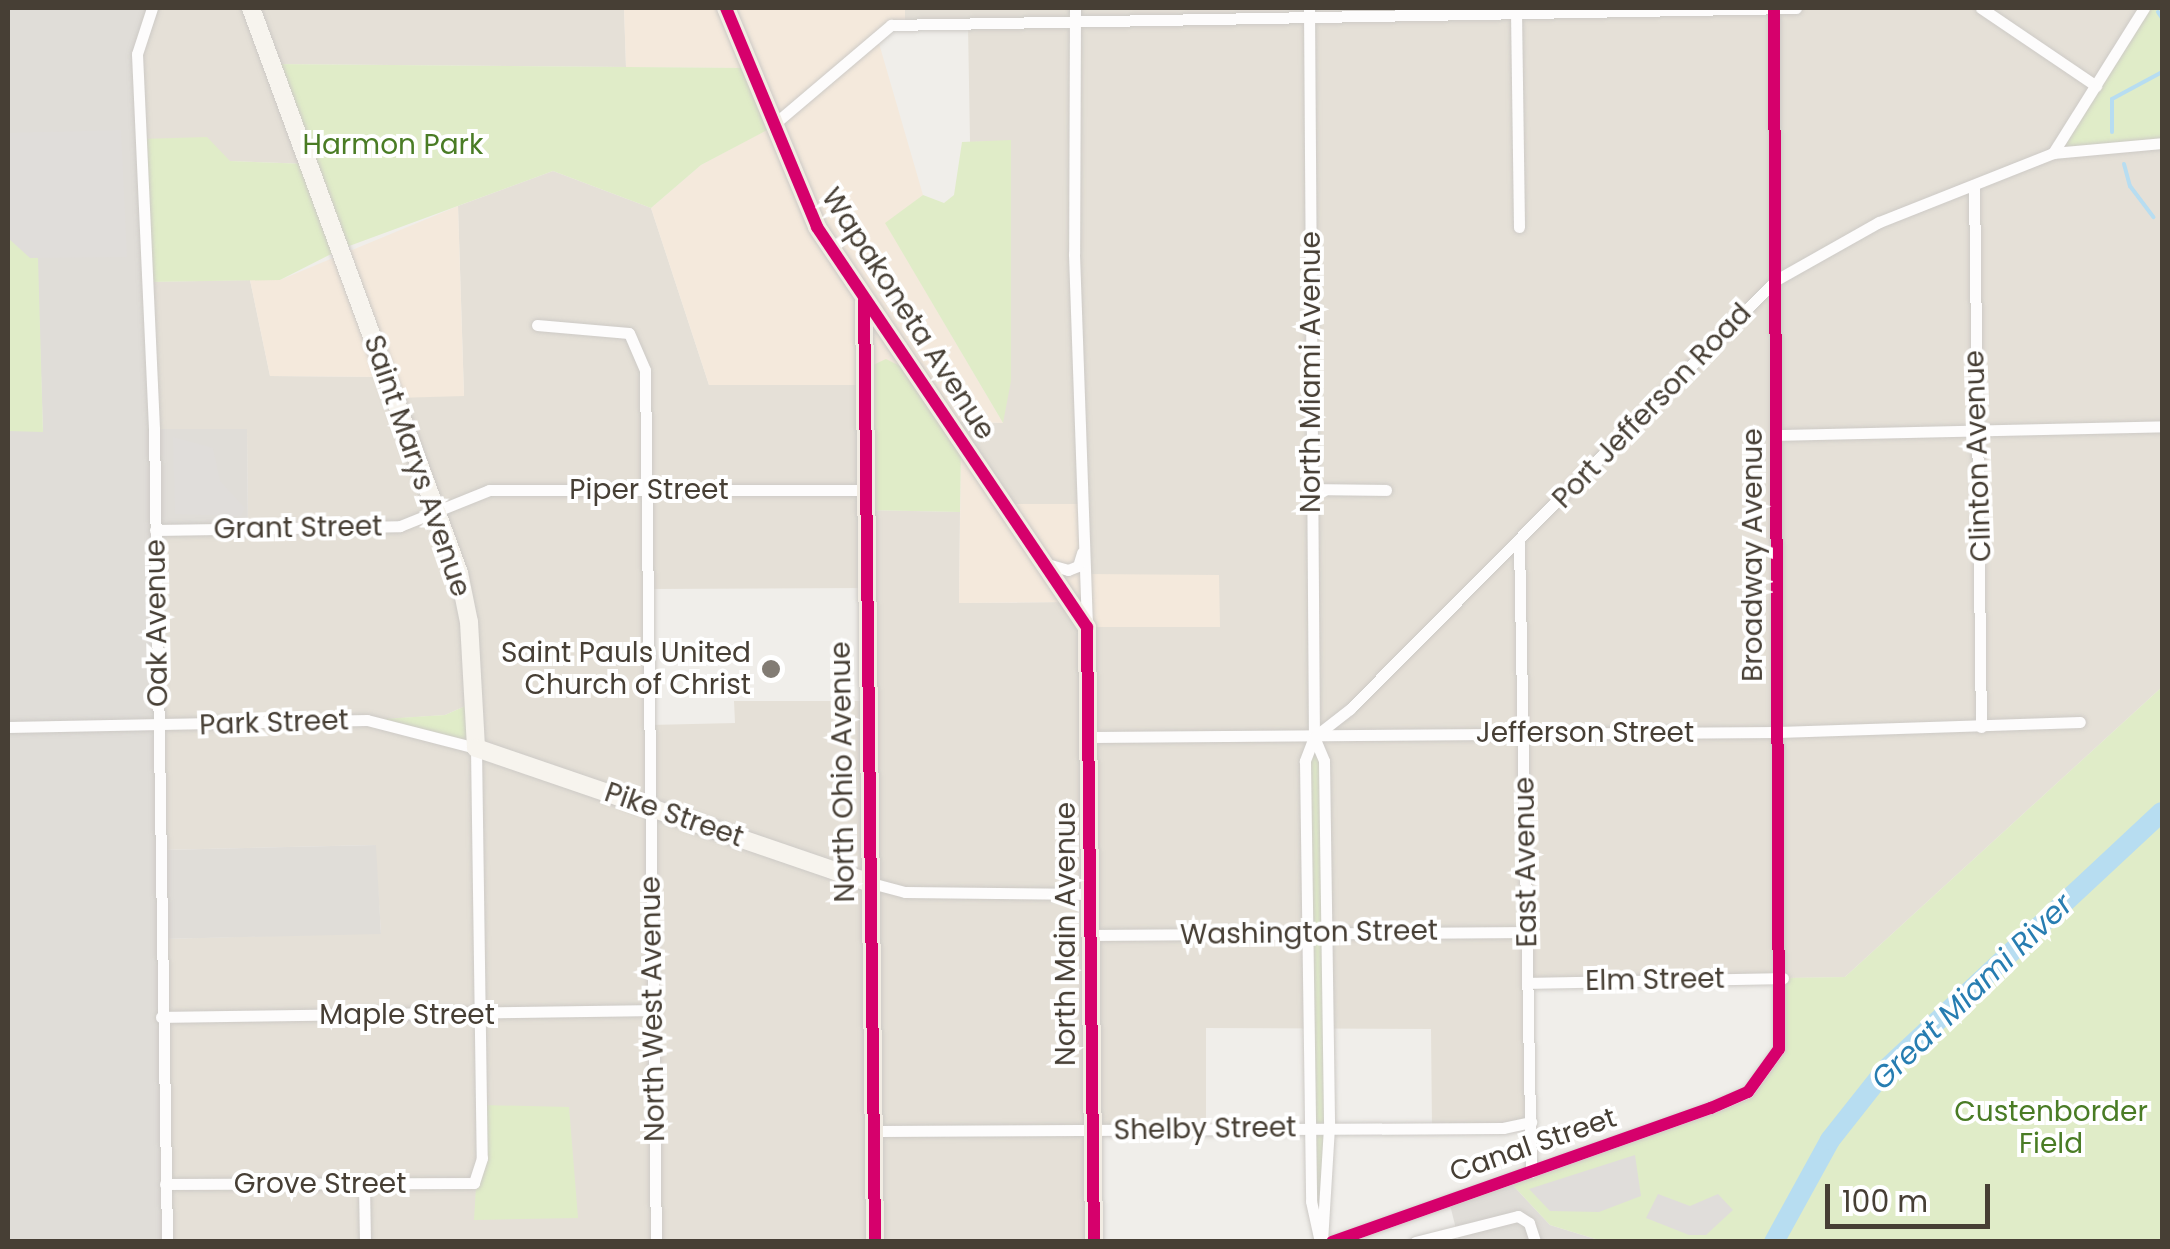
<!DOCTYPE html>
<html>
<head>
<meta charset="utf-8">
<style>
  body { margin:0 }
  #map { position:relative; width:2170px; height:1249px; overflow:hidden; background:#f0eeea; font-family:Poppins,sans-serif }
  div>[style] { position:absolute }
  .residential>* { inset:0; background:#e5e0d7 }
  .commercial>* { inset:0; background:#f4e9dc }
  .industrial>* { inset:0; background:#e0ddd8 }
  .green>* { inset:0; background:#e0ecc8 }
  .parking>* { inset:0; background:#e0ddda }
  .stream>* { height:4px; margin:-2px; padding:0 2px; transform-origin:2px; border-radius:2px; background:#b7ddf1 }
  .river>* { height:20px; margin:-10px; padding:0 10px; transform-origin:10px; border-radius:10px; background:#b7ddf1 }
  .roads { filter:drop-shadow(0 0 2px #cdcac6) drop-shadow(0 0 2px #cdcac6) }
  .minor>* { height:11px; margin:-5.5px; padding:0 5.5px; transform-origin:5.5px; border-radius:5.5px; background:#fdfcfc }
  .secondary>* { height:18px; margin:-9px; padding:0 9px; transform-origin:9px; border-radius:9px; background:#f7f4ee }
  .primary>* { height:18px; margin:-9px; padding:0 9px; transform-origin:9px; border-radius:9px; background:#f1ece3 }
  .cycleway>* { height:12px; margin:-6px; padding:0 6px; transform-origin:6px; border-radius:6px; background:#d6006c }
  .dots>* { width:28px; height:28px; translate:-50% -50%; box-sizing:border-box; border:5px solid #fff; border-radius:50% }
  span { translate:-50% -50%; white-space:nowrap; text-align:center; line-height:1.15; -webkit-text-stroke:8px #fff; paint-order:stroke }
  .park-label { font-size:28px; color:#4a7c25 }
  .street-label { font-size:28px; color:#473f35 }
  .poi-label { font-size:28px; color:#473f35 }
  .right { translate:-100% -50%; text-align:right }
  .water-label { font-size:30px; color:#277db1; font-style:italic }
  .frame { position:absolute; inset:0; border:10px solid #473f35; pointer-events:none }
  .scale { position:absolute; left:1825px; top:1184px; width:165px; height:45px; box-sizing:border-box; border:5px solid #473f35; border-top:0; padding-left:12px; font-size:30px; line-height:35px; white-space:nowrap; color:#473f35; -webkit-text-stroke:8px #fff; paint-order:stroke }
</style>
</head>
<body>
<div id="map">
  <div class="residential">
    <div style="clip-path:polygon(152px 8px,624px 8px,626px 67px,273px 64px,310px 164px,230px 161px,141px 139px,137px 54px)"></div>
    <div style="clip-path:polygon(evenodd,905px 8px,2144px 8px,2162px 143px,2162px 687px,1845px 977px,1529px 983px,1531px 1122px,1432px 1128px,1431px 1029px,1206px 1028px,1206px 1129px,1092px 1132px,1094px 1241px,167px 1241px,161px 939px,381px 933px,375px 845px,160px 850px,155px 530px,248px 528px,247px 430px,154px 429px,148px 282px,250px 280px,270px 376px,388px 377px,464px 395px,458px 206px,553px 171px,651px 208px,709px 385px,863px 385px,864px 510px,960px 512px,959px 603px,1069px 602px,1087px 627px,1139px 625px,1002px 504px,945px 421px,1003px 423px,1011px 141px,970px 142px,968px 25px,905px 24px,905px 8px,864px 588px,866px 701px,734px 701px,735px 723px,650px 725px,648px 589px,864px 588px,905px 8px,472px 694px,475px 748px,374px 720px,445px 715px,463px 707px,472px 694px)"></div>
  </div>
  <div class="commercial">
    <div style="clip-path:polygon(624px 8px,905px 8px,905px 24px,876px 33px,923px 195px,886px 224px,1003px 423px,945px 421px,863px 385px,709px 385px,651px 208px,701px 165px,770px 128px,748px 68px,626px 67px)"></div>
    <div style="clip-path:polygon(458px 206px,464px 396px,396px 398px,388px 377px,270px 376px,250px 280px,280px 280px)"></div>
    <div style="clip-path:polygon(961px 446px,1002px 504px,1082px 504px,1085px 574px,1219px 575px,1220px 627px,1087px 627px,1069px 602px,959px 603px)"></div>
  </div>
  <div class="industrial">
    <div style="clip-path:polygon(8px 8px,152px 8px,141px 30px,155px 429px,247px 429px,248px 528px,156px 530px,161px 850px,376px 845px,381px 934px,161px 939px,167px 1241px,8px 1241px,8px 431px,43px 431px,37px 258px,8px 238px)"></div>
    <div style="clip-path:polygon(1508px 1180px,1550px 1225px,1602px 1241px,1459px 1241px,1449px 1201px)"></div>
  </div>
  <div class="green">
    <div style="clip-path:polygon(2144px 8px,2162px 8px,2162px 143px,2053px 153px)"></div>
    <div style="clip-path:polygon(272px 64px,748px 68px,771px 128px,701px 165px,651px 208px,553px 171px,341px 249px,280px 280px,148px 282px,141px 139px,207px 137px,230px 161px,309px 164px)"></div>
    <div style="clip-path:polygon(1011px 140px,1011px 381px,1003px 423px,885px 223px,923px 195px,944px 203px,954px 195px,962px 142px)"></div>
    <div style="clip-path:polygon(8px 238px,38px 258px,43px 432px,8px 431px)"></div>
    <div style="clip-path:polygon(886px 359px,902px 367px,961px 446px,960px 512px,864px 510px,873px 365px)"></div>
    <div style="clip-path:polygon(2162px 687px,2162px 1241px,1602px 1241px,1550px 1225px,1508px 1180px,1748px 1092px,1779px 1049px,1783px 978px,1845px 977px)"></div>
    <div style="clip-path:polygon(474px 692px,476px 748px,367px 720px,445px 715px,463px 707px)"></div>
    <div style="clip-path:polygon(1314px 737px,1324px 761px,1329px 1127px,1322px 1242px,1311px 1201px,1305px 761px)"></div>
    <div style="clip-path:polygon(481px 1105px,569px 1107px,578px 1218px,474px 1220px)"></div>
  </div>
  <div class="parking">
    <div style="clip-path:polygon(121px 130px,127px 257px,30px 258px,8px 238px,8px 133px)"></div>
    <div style="clip-path:polygon(173px 437px,213px 448px,220px 481px,245px 508px,241px 516px,175px 514px)"></div>
    <div style="clip-path:polygon(1635px 1155px,1641px 1196px,1599px 1212px,1550px 1211px,1529px 1189px)"></div>
    <div style="clip-path:polygon(1658px 1194px,1690px 1206px,1718px 1194px,1733px 1210px,1706px 1235px,1689px 1235px,1646px 1218px)"></div>
  </div>
  <div class="stream">
    <div style="left:2158px;top:12px;width:7px;rotate:56deg"></div>
    <div style="left:2112px;top:132px;width:33px;rotate:-90deg"></div>
    <div style="left:2112px;top:99px;width:57px;rotate:-28.4deg"></div>
    <div style="left:2124px;top:164px;width:23px;rotate:75deg"></div>
    <div style="left:2130px;top:186px;width:39px;rotate:53deg"></div>
    <div style="left:2149px;top:826px;width:13px;rotate:-13deg"></div>
  </div>
  <div class="river">
    <div style="left:1774px;top:1242px;width:116px;rotate:-61.2deg"></div>
    <div style="left:1830px;top:1140px;width:90px;rotate:-51.7deg"></div>
    <div style="left:1886px;top:1069px;width:377px;rotate:-43deg"></div>
  </div>
  <div class="roads">
    <div class="minor">
      <div style="left:152px;top:8px;width:48px;rotate:108.1deg"></div>
      <div style="left:137px;top:54px;width:375px;rotate:87.4deg"></div>
      <div style="left:154px;top:429px;width:813px;rotate:89.08deg"></div>
      <div style="left:1075px;top:8px;width:246px;rotate:90.2deg"></div>
      <div style="left:1074px;top:254px;width:369px;rotate:88deg"></div>
      <div style="left:1309px;top:8px;width:729px;rotate:89.61deg"></div>
      <div style="left:1314px;top:737px;width:26px;rotate:111deg"></div>
      <div style="left:1305px;top:761px;width:440px;rotate:89.2deg"></div>
      <div style="left:1311px;top:1201px;width:42px;rotate:77.6deg"></div>
      <div style="left:1981px;top:8px;width:139px;rotate:34.1deg"></div>
      <div style="left:1516px;top:11px;width:216px;rotate:89.2deg"></div>
      <div style="left:773px;top:125px;width:155px;rotate:-40.3deg"></div>
      <div style="left:891px;top:25px;width:905px;rotate:-1.08deg"></div>
      <div style="left:2053px;top:153px;width:109px;rotate:-5.2deg"></div>
      <div style="left:1974px;top:185px;width:542px;rotate:89.26deg"></div>
      <div style="left:537px;top:325px;width:92px;rotate:5deg"></div>
      <div style="left:629px;top:333px;width:40px;rotate:66.6deg"></div>
      <div style="left:645px;top:370px;width:872px;rotate:89.28deg"></div>
      <div style="left:1777px;top:435px;width:385px;rotate:-1.3deg"></div>
      <div style="left:1312px;top:489px;width:74px;rotate:0.8deg"></div>
      <div style="left:155px;top:530px;width:245px;rotate:-0.9deg"></div>
      <div style="left:400px;top:526px;width:96px;rotate:-22deg"></div>
      <div style="left:489px;top:490px;width:375px"></div>
      <div style="left:1519px;top:542px;width:630px;rotate:88.91deg"></div>
      <div style="left:1047px;top:564px;width:22px;rotate:16deg"></div>
      <div style="left:1068px;top:570px;width:11px;rotate:-22deg"></div>
      <div style="left:1078px;top:566px;width:14px;rotate:-73deg"></div>
      <div style="left:8px;top:727px;width:359px;rotate:-1.1deg"></div>
      <div style="left:367px;top:720px;width:113px;rotate:14.4deg"></div>
      <div style="left:476px;top:748px;width:410px;rotate:89.2deg"></div>
      <div style="left:482px;top:1158px;width:26px;rotate:108deg"></div>
      <div style="left:474px;top:1183px;width:309px;rotate:179.8deg"></div>
      <div style="left:1090px;top:737px;width:688px;rotate:-0.42deg"></div>
      <div style="left:1778px;top:732px;width:302px;rotate:-1.9deg"></div>
      <div style="left:1314px;top:737px;width:46px;rotate:-37.9deg"></div>
      <div style="left:1350px;top:709px;width:605px;rotate:-45.2deg"></div>
      <div style="left:1776px;top:280px;width:118px;rotate:-29.4deg"></div>
      <div style="left:1879px;top:222px;width:187px;rotate:-21.6deg"></div>
      <div style="left:2053px;top:153px;width:171px;rotate:-57.9deg"></div>
      <div style="left:1314px;top:737px;width:26px;rotate:67deg"></div>
      <div style="left:1324px;top:761px;width:366px;rotate:89.2deg"></div>
      <div style="left:1329px;top:1127px;width:113px;rotate:93.5deg"></div>
      <div style="left:871px;top:883px;width:35px;rotate:15deg"></div>
      <div style="left:905px;top:892px;width:185px;rotate:0.6deg"></div>
      <div style="left:1092px;top:935px;width:435px;rotate:-0.4deg"></div>
      <div style="left:1528px;top:983px;width:255px;rotate:-1.1deg"></div>
      <div style="left:161px;top:1017px;width:493px;rotate:-0.8deg"></div>
      <div style="left:877px;top:1131px;width:626px;rotate:-0.27deg"></div>
      <div style="left:1503px;top:1128px;width:29px;rotate:-12deg"></div>
      <div style="left:364px;top:1185px;width:57px;rotate:89deg"></div>
      <div style="left:1332px;top:1242px;width:402px;rotate:-19.5deg"></div>
      <div style="left:1711px;top:1108px;width:40px;rotate:-23.4deg"></div>
      <div style="left:1748px;top:1092px;width:53px;rotate:-54.2deg"></div>
      <div style="left:1779px;top:1049px;width:1041px;rotate:-90.28deg"></div>
      <div style="left:1415px;top:1242px;width:106px;rotate:-14.2deg"></div>
      <div style="left:1518px;top:1216px;width:13px;rotate:32deg"></div>
      <div style="left:1529px;top:1223px;width:20px;rotate:72deg"></div>
    </div>
    <div class="secondary">
      <div style="left:251px;top:8px;width:602px;rotate:69.79deg"></div>
      <div style="left:459px;top:573px;width:50px;rotate:78.5deg"></div>
      <div style="left:469px;top:622px;width:126px;rotate:86.8deg"></div>
      <div style="left:476px;top:748px;width:417px;rotate:18.9deg"></div>
    </div>
    <div class="primary">
      <div style="left:726px;top:8px;width:237px;rotate:67.4deg"></div>
      <div style="left:817px;top:227px;width:483px;rotate:56deg"></div>
      <div style="left:1087px;top:627px;width:615px;rotate:89.35deg"></div>
      <div style="left:864px;top:301px;width:941px;rotate:89.33deg"></div>
    </div>
  </div>
  <div class="cycleway">
    <div style="left:726px;top:8px;width:237px;rotate:67.4deg"></div>
    <div style="left:817px;top:227px;width:483px;rotate:56deg"></div>
    <div style="left:1087px;top:627px;width:615px;rotate:89.35deg"></div>
    <div style="left:864px;top:300px;width:942px;rotate:89.33deg"></div>
    <div style="left:1332px;top:1242px;width:402px;rotate:-19.5deg"></div>
    <div style="left:1711px;top:1108px;width:40px;rotate:-23.4deg"></div>
    <div style="left:1748px;top:1092px;width:53px;rotate:-54.2deg"></div>
    <div style="left:1779px;top:1049px;width:1041px;rotate:-90.28deg"></div>
  </div>
  <div class="dots">
    <div style="left:771px;top:669px;background:#827c74"></div>
  </div>
  <div class="park-label">
    <span style="left:393px;top:145px">Harmon Park</span>
    <span style="left:2051px;top:1128px">Custenborder<br>Field</span>
  </div>
  <div class="street-label">
    <span style="left:908px;top:314px;rotate:57deg">Wapakoneta Avenue</span>
    <span style="left:1311px;top:372px;rotate:-90deg">North Miami Avenue</span>
    <span style="left:1652px;top:406px;rotate:-46deg">Port Jefferson Road</span>
    <span style="left:1978px;top:456px;rotate:-92deg">Clinton Avenue</span>
    <span style="left:417px;top:466px;rotate:71deg">Saint Marys Avenue</span>
    <span style="left:649px;top:490px">Piper Street</span>
    <span style="left:298px;top:528px;rotate:-1deg">Grant Street</span>
    <span style="left:1753px;top:555px;rotate:-90deg">Broadway Avenue</span>
    <span style="left:157px;top:623px;rotate:-91deg">Oak Avenue</span>
    <span style="left:274px;top:723px;rotate:-2deg">Park Street</span>
    <span style="left:1585px;top:733px">Jefferson Street</span>
    <span style="left:843px;top:772px;rotate:-91deg">North Ohio Avenue</span>
    <span style="left:674px;top:815px;rotate:19deg">Pike Street</span>
    <span style="left:1526px;top:862px;rotate:-91deg">East Avenue</span>
    <span style="left:1309px;top:933px;rotate:-1deg">Washington Street</span>
    <span style="left:1066px;top:934px;rotate:-90deg">North Main Avenue</span>
    <span style="left:1655px;top:980px;rotate:-1deg">Elm Street</span>
    <span style="left:653px;top:1009px;rotate:-91deg">North West Avenue</span>
    <span style="left:407px;top:1015px">Maple Street</span>
    <span style="left:1205px;top:1129px;rotate:-1deg">Shelby Street</span>
    <span style="left:1533px;top:1145px;rotate:-19deg">Canal Street</span>
    <span style="left:320px;top:1184px">Grove Street</span>
  </div>
  <div class="poi-label">
    <span class="right" style="left:751px;top:669px">Saint Pauls United<br>Church of Christ</span>
  </div>
  <div class="water-label">
    <span style="left:1972px;top:992px;rotate:-44deg">Great Miami River</span>
  </div>
  <div class="frame"></div>
  <div class="scale">100 m</div>
</div>
</body>
</html>
